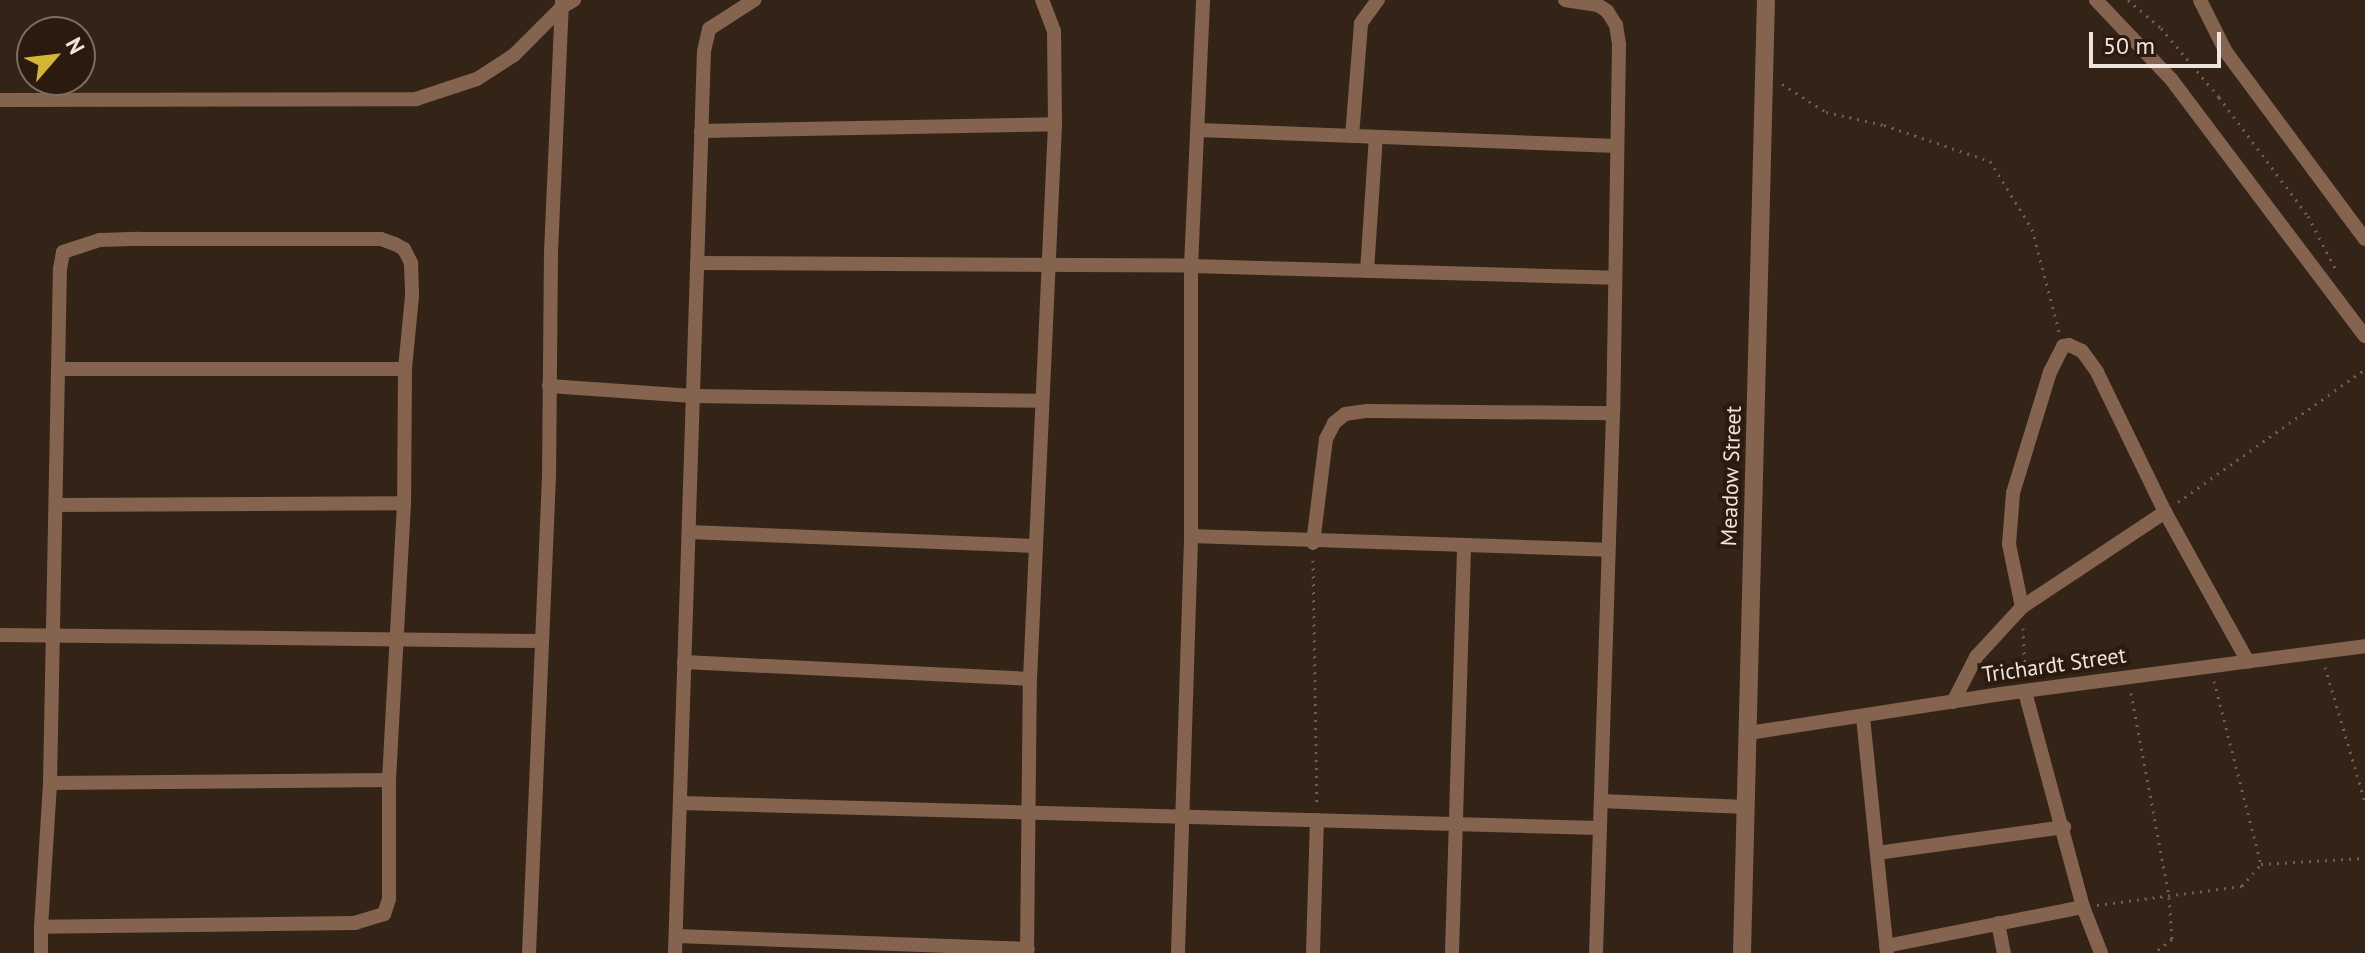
<!DOCTYPE html>
<html>
<head>
<meta charset="utf-8">
<style>
  body { margin:0 }
  #map { position:relative; width:2365px; height:953px; overflow:hidden; background:#342417; font-family:"PT Sans",sans-serif }
  div>[style] { position:absolute }
  .path>* { height:3px; margin-top:-1.5px; transform-origin:0; background:repeating-linear-gradient(90deg,#6c5e52 0 2px,transparent 0 8px) }
  .minor>* { height:14px; margin:-7px; padding:0 7px; transform-origin:7px; border-radius:7px; background:#84634f }
  .tertiary>* { height:18px; margin:-9px; padding:0 9px; transform-origin:9px; border-radius:9px; background:#84634f }
  span { translate:-50% -50%; white-space:nowrap; text-align:center; line-height:1.15; -webkit-text-stroke:8px #2a1b0e; paint-order:stroke }
  .street-label { font-size:22px; color:#efe5dc }
  .north { position:absolute; left:16px; top:16px; width:80px; height:80px; box-sizing:border-box; background:#2a1b0e; border:2px solid #796c60; border-radius:50%; rotate:62deg; font-size:22px; font-weight:700; line-height:32px; text-align:center; color:#efe5dc }
  .north::after { content:''; display:block; margin:auto; width:28px; height:36px; background:#d5b534; clip-path:polygon(50% 0,100% 100%,50% 72%,0 100%) }
  .scale { position:absolute; left:2089px; top:32px; width:132px; height:36px; box-sizing:border-box; border:4px solid #efe5dc; border-top:0; padding-left:10px; font-size:24px; line-height:28px; white-space:nowrap; color:#efe5dc; -webkit-text-stroke:6px #2a1b0e; paint-order:stroke }
</style>
</head>
<body>
<div id="map">
  <div class="path">
    <div style="left:2128px;top:0;width:43px;rotate:40.3deg"></div>
    <div style="left:2161px;top:28px;width:90px;rotate:50deg"></div>
    <div style="left:2219px;top:97px;width:149px;rotate:53.2deg"></div>
    <div style="left:2308px;top:216px;width:59px;rotate:62.6deg"></div>
    <div style="left:1782px;top:84px;width:52px;rotate:32.5deg"></div>
    <div style="left:1826px;top:112px;width:59px;rotate:12.6deg"></div>
    <div style="left:1884px;top:125px;width:112px;rotate:18.8deg"></div>
    <div style="left:1990px;top:161px;width:80px;rotate:58.3deg"></div>
    <div style="left:2032px;top:229px;width:106px;rotate:75.2deg"></div>
    <div style="left:2178px;top:502px;width:229px;rotate:-35.4deg"></div>
    <div style="left:1313px;top:560px;width:244px;rotate:89.1deg"></div>
    <div style="left:2023px;top:628px;width:48px;rotate:87.6deg"></div>
    <div style="left:2325px;top:667px;width:141px;rotate:73.5deg"></div>
    <div style="left:2214px;top:681px;width:189px;rotate:75.6deg"></div>
    <div style="left:2131px;top:693px;width:208px;rotate:79.4deg"></div>
    <div style="left:2169px;top:897px;width:42px;rotate:85.9deg"></div>
    <div style="left:2172px;top:939px;width:23px;rotate:142deg"></div>
    <div style="left:2097px;top:905px;width:146px;rotate:-7.5deg"></div>
    <div style="left:2242px;top:886px;width:29px;rotate:-49deg"></div>
    <div style="left:2261px;top:864px;width:104px;rotate:-3.3deg"></div>
  </div>
  <div class="minor">
    <div style="left:1565px;top:0;width:33px;rotate:9deg"></div>
    <div style="left:1598px;top:5px;width:11px;rotate:34deg"></div>
    <div style="left:1607px;top:11px;width:17px;rotate:57deg"></div>
    <div style="left:1616px;top:25px;width:20px;rotate:81deg"></div>
    <div style="left:1619px;top:45px;width:368px;rotate:90.9deg"></div>
    <div style="left:1613px;top:413px;width:540px;rotate:91.8deg"></div>
    <div style="left:2096px;top:0;width:109px;rotate:46.5deg"></div>
    <div style="left:2171px;top:79px;width:322px;rotate:53deg"></div>
    <div style="left:2200px;top:0;width:58px;rotate:63.4deg"></div>
    <div style="left:2226px;top:52px;width:233px;rotate:53.4deg"></div>
    <div style="left:0;top:100px;width:416px;rotate:-0.1deg"></div>
    <div style="left:416px;top:99px;width:64px;rotate:-18.2deg"></div>
    <div style="left:477px;top:79px;width:44px;rotate:-33deg"></div>
    <div style="left:514px;top:55px;width:68px;rotate:-45deg"></div>
    <div style="left:562px;top:7px;width:14px;rotate:-30deg"></div>
    <div style="left:1198px;top:130px;width:418px;rotate:2.2deg"></div>
    <div style="left:701px;top:131px;width:354px;rotate:-1.1deg"></div>
    <div style="left:1352px;top:136px;width:113px;rotate:-85.4deg"></div>
    <div style="left:1361px;top:23px;width:29px;rotate:-54deg"></div>
    <div style="left:697px;top:263px;width:494px;rotate:0.3deg"></div>
    <div style="left:1191px;top:266px;width:423px;rotate:1.6deg"></div>
    <div style="left:1367px;top:271px;width:134px;rotate:-86.2deg"></div>
    <div style="left:59px;top:369px;width:346px"></div>
    <div style="left:549px;top:386px;width:144px;rotate:4deg"></div>
    <div style="left:693px;top:396px;width:349px;rotate:0.8deg"></div>
    <div style="left:57px;top:505px;width:347px;rotate:-0.3deg"></div>
    <div style="left:689px;top:532px;width:346px;rotate:2.3deg"></div>
    <div style="left:1191px;top:536px;width:417px;rotate:1.9deg"></div>
    <div style="left:1313px;top:543px;width:105px;rotate:-82.9deg"></div>
    <div style="left:1326px;top:439px;width:18px;rotate:-63deg"></div>
    <div style="left:1334px;top:423px;width:14px;rotate:-39deg"></div>
    <div style="left:1345px;top:414px;width:22px;rotate:-8deg"></div>
    <div style="left:1367px;top:411px;width:246px;rotate:0.5deg"></div>
    <div style="left:2022px;top:607px;width:64px;rotate:-101.7deg"></div>
    <div style="left:2009px;top:544px;width:51px;rotate:-85.5deg"></div>
    <div style="left:2013px;top:493px;width:127px;rotate:-73deg"></div>
    <div style="left:2050px;top:372px;width:29px;rotate:-63deg"></div>
    <div style="left:2063px;top:346px;width:6px;rotate:-9deg"></div>
    <div style="left:2069px;top:345px;width:14px;rotate:25deg"></div>
    <div style="left:2082px;top:351px;width:26px;rotate:54deg"></div>
    <div style="left:2097px;top:372px;width:156px;rotate:64.1deg"></div>
    <div style="left:2165px;top:512px;width:171px;rotate:61deg"></div>
    <div style="left:0;top:635px;width:541px;rotate:0.64deg"></div>
    <div style="left:684px;top:662px;width:346px;rotate:2.8deg"></div>
    <div style="left:2025px;top:692px;width:223px;rotate:74.9deg"></div>
    <div style="left:2083px;top:907px;width:49px;rotate:68.6deg"></div>
    <div style="left:1953px;top:702px;width:51px;rotate:-62.9deg"></div>
    <div style="left:1976px;top:657px;width:68px;rotate:-47.4deg"></div>
    <div style="left:2022px;top:607px;width:172px;rotate:-33.6deg"></div>
    <div style="left:1863px;top:717px;width:237px;rotate:84.2deg"></div>
    <div style="left:1749px;top:733px;width:255px;rotate:-8.8deg"></div>
    <div style="left:2001px;top:694px;width:367px;rotate:-7.5deg"></div>
    <div style="left:50px;top:783px;width:339px;rotate:-0.5deg"></div>
    <div style="left:1601px;top:801px;width:146px;rotate:2.4deg"></div>
    <div style="left:680px;top:803px;width:920px;rotate:1.56deg"></div>
    <div style="left:1877px;top:853px;width:189px;rotate:-7.9deg"></div>
    <div style="left:1998px;top:923px;width:31px;rotate:79deg"></div>
    <div style="left:676px;top:936px;width:352px;rotate:2.1deg"></div>
    <div style="left:1886px;top:946px;width:201px;rotate:-11.2deg"></div>
    <div style="left:41px;top:953px;width:26px;rotate:-90deg"></div>
    <div style="left:41px;top:927px;width:144px;rotate:-86.4deg"></div>
    <div style="left:50px;top:783px;width:514px;rotate:-88.89deg"></div>
    <div style="left:60px;top:269px;width:17px;rotate:-80deg"></div>
    <div style="left:63px;top:252px;width:39px;rotate:-18deg"></div>
    <div style="left:100px;top:240px;width:38px;rotate:-2deg"></div>
    <div style="left:138px;top:239px;width:243px"></div>
    <div style="left:381px;top:239px;width:15px;rotate:20deg"></div>
    <div style="left:395px;top:244px;width:10px;rotate:29deg"></div>
    <div style="left:404px;top:249px;width:16px;rotate:63deg"></div>
    <div style="left:411px;top:263px;width:33px;rotate:88deg"></div>
    <div style="left:412px;top:296px;width:73px;rotate:95.5deg"></div>
    <div style="left:405px;top:369px;width:134px;rotate:90.4deg"></div>
    <div style="left:404px;top:503px;width:277px;rotate:93.1deg"></div>
    <div style="left:389px;top:780px;width:119px;rotate:90deg"></div>
    <div style="left:389px;top:899px;width:16px;rotate:108deg"></div>
    <div style="left:384px;top:914px;width:30px;rotate:163deg"></div>
    <div style="left:355px;top:923px;width:314px;rotate:179.3deg"></div>
    <div style="left:529px;top:953px;width:474px;rotate:-87.6deg"></div>
    <div style="left:549px;top:479px;width:226px;rotate:-89.5deg"></div>
    <div style="left:551px;top:253px;width:253px;rotate:-87.5deg"></div>
    <div style="left:675px;top:953px;width:902px;rotate:-88.16deg"></div>
    <div style="left:704px;top:51px;width:23px;rotate:-77deg"></div>
    <div style="left:709px;top:29px;width:54px;rotate:-32.8deg"></div>
    <div style="left:1027px;top:953px;width:274px;rotate:-89.4deg"></div>
    <div style="left:1030px;top:679px;width:556px;rotate:-87.42deg"></div>
    <div style="left:1055px;top:124px;width:93px;rotate:-90.6deg"></div>
    <div style="left:1054px;top:31px;width:33px;rotate:-111deg"></div>
    <div style="left:1178px;top:953px;width:417px;rotate:-88.2deg"></div>
    <div style="left:1191px;top:536px;width:270px;rotate:-90deg"></div>
    <div style="left:1191px;top:266px;width:266px;rotate:-87.4deg"></div>
    <div style="left:1313px;top:953px;width:133px;rotate:-88.3deg"></div>
    <div style="left:1452px;top:953px;width:406px;rotate:-88.3deg"></div>
  </div>
  <div class="tertiary">
    <div style="left:1742px;top:953px;width:953px;rotate:-88.56deg"></div>
  </div>
  <div class="street-label">
    <span style="left:1731px;top:476px;rotate:-88deg">Meadow Street</span>
    <span style="left:2054px;top:665px;rotate:-8deg">Trichardt Street</span>
  </div>
  <div class="north">N</div>
  <div class="scale">50 m</div>
</div>
</body>
</html>
